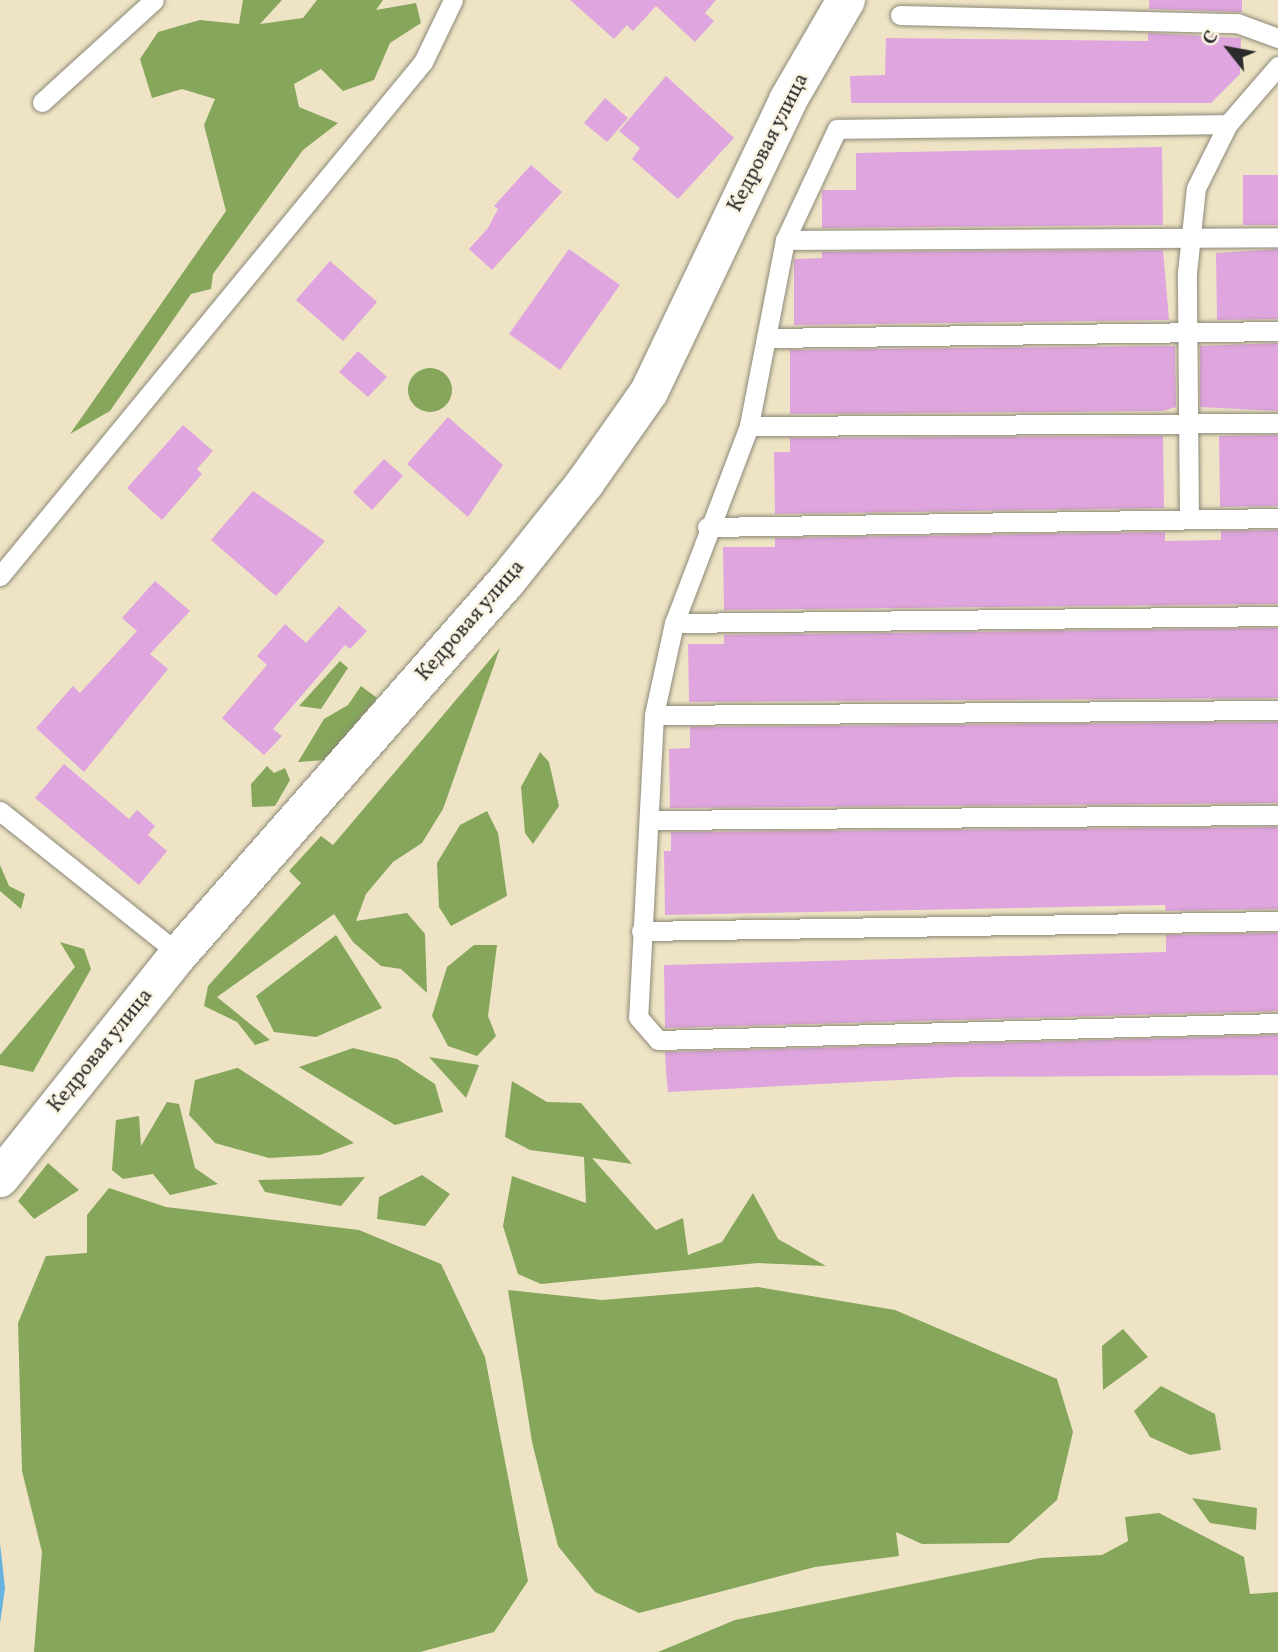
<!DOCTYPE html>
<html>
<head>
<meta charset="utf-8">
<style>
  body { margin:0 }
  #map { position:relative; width:1278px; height:1652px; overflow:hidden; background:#eee4c5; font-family:Vollkorn,serif }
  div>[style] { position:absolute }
  .forest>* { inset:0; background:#85a65b }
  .round { border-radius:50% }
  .water>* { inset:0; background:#68b2e0 }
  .building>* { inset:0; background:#dfa5de }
  .roads { filter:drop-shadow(0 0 2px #8c8878) drop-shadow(0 0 2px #8c8878) }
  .service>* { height:19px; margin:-9.5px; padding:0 9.5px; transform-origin:9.5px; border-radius:9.5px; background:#fff }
  .minor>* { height:38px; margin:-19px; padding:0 19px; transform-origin:19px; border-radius:19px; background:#fff }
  span { translate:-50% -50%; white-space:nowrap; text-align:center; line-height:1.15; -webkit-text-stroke:5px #fcf5e5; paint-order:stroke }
  .street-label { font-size:21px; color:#2b2b2b }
  .north { position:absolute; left:1194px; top:14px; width:70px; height:70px; -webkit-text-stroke:5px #fcf5e5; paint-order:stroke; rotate:301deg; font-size:19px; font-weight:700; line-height:28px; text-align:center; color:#2b2b2b }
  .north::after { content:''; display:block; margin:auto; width:24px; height:32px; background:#2b2b2b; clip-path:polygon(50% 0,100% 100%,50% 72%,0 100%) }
</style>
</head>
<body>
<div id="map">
  <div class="forest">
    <div style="clip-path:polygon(243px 0,282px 0,260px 24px,303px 18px,317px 0,383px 0,376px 10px,416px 3px,421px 23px,390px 43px,374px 80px,343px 91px,321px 69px,294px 84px,299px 107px,338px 123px,303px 150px,213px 274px,211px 289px,191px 294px,110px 411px,70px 434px,226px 211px,204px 125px,215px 99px,182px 89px,152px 98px,140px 59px,158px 32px,200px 20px,239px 24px)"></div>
    <div class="round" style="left:408px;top:368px;width:44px;height:44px"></div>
    <div style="clip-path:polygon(500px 648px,443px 809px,422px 843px,393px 862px,366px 894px,356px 921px,407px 913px,425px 934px,427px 993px,401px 969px,381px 966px,353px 942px,334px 914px,217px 997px,270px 1040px,255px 1045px,237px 1022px,204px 1006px,208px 986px,301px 883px,289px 871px,321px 836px,333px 845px)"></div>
    <div style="clip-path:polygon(340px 661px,348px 668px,321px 709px,299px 706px)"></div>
    <div style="clip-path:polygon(361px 686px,377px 698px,325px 760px,298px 762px,324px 719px,348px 705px)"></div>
    <div style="clip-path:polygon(540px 752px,549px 762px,559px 806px,533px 844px,525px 833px,521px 787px)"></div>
    <div style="clip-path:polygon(267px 766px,274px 773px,285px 768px,290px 780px,275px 806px,252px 807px,251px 784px)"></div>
    <div style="clip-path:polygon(487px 811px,498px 833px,507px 896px,451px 926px,439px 907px,437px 863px,460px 825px)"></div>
    <div style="clip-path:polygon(0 865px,9px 886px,25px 894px,21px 909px,0 891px)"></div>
    <div style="clip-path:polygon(336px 935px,382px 1008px,316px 1037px,274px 1032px,256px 996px)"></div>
    <div style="clip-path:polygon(60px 942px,84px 949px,91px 969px,33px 1072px,0 1065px,0 1055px,75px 967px)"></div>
    <div style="clip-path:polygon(474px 945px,497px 945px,488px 1016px,496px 1036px,477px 1056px,448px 1046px,432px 1016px,447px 967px)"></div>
    <div style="clip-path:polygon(353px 1048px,397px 1059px,435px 1084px,443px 1112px,395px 1125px,299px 1067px)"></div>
    <div style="clip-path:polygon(429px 1057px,479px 1065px,466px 1098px)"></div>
    <div style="clip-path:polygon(237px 1068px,238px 1068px,354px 1143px,320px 1155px,269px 1158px,215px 1143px,189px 1115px,195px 1080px)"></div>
    <div style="clip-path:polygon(512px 1081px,547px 1102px,581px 1103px,632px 1164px,592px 1158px,656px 1230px,683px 1218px,688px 1255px,722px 1242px,753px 1193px,778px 1239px,826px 1266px,758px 1263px,541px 1284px,518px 1274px,503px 1226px,512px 1176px,586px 1203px,584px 1157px,530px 1150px,505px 1137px)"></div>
    <div style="clip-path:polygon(167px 1102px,179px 1104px,195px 1168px,218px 1184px,170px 1195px,153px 1174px,123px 1179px,112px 1170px,116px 1120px,139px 1116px,141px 1146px)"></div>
    <div style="clip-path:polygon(48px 1163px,79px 1190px,34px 1219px,18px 1201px)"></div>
    <div style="clip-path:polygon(422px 1175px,450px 1194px,425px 1226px,377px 1219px,379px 1197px)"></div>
    <div style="clip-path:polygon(365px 1177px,341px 1206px,265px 1192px,258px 1180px)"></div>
    <div style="clip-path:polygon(109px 1188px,166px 1207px,359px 1230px,441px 1264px,485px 1357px,528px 1581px,494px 1632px,420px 1652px,34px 1652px,42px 1552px,22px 1471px,18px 1323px,46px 1256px,87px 1253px,87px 1215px)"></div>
    <div style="clip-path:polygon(758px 1287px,895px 1310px,1057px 1379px,1073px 1432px,1057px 1500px,1009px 1543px,922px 1544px,896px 1532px,899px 1556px,815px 1567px,639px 1613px,595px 1592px,558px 1546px,532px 1442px,508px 1290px,602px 1300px)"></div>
    <div style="clip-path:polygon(1123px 1329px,1148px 1357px,1103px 1390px,1102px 1346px)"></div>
    <div style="clip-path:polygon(1161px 1386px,1215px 1414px,1221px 1450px,1190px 1455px,1150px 1437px,1134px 1411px)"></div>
    <div style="clip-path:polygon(1192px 1498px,1257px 1508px,1256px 1530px,1210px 1523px)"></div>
    <div style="clip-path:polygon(1159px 1513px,1244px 1557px,1250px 1594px,1278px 1592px,1278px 1652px,658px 1652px,735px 1620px,1040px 1558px,1102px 1555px,1128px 1541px,1125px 1517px)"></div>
  </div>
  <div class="water">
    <div style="clip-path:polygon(0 1543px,5px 1588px,0 1624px)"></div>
  </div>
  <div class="building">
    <div style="clip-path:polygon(570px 0,716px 0,705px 13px,714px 21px,695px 42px,656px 6px,633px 31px,627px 25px,614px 39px)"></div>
    <div style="clip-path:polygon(1149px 0,1242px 0,1242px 12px,1149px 9px)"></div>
    <div style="clip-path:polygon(1148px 33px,1241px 38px,1240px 74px,1211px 103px,851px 103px,850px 76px,885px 75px,886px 38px,1148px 41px)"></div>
    <div style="clip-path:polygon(666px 76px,734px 138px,678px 199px,632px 159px,640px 148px,619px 131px)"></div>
    <div style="clip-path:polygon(605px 98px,628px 118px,607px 142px,584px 123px)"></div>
    <div style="clip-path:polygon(1162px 147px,1163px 225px,822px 228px,822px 190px,856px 190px,856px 153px)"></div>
    <div style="clip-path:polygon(531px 165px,562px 192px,492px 270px,469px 249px,488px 228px,498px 209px,494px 206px)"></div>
    <div style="clip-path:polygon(1243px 175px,1278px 175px,1278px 225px,1243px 225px)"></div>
    <div style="clip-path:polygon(569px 249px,620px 285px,560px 370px,509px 334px)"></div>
    <div style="clip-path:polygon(1278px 249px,1278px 319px,1217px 320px,1216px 253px)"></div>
    <div style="clip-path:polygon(1163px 250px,1169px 320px,794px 325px,794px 259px,822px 258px,822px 252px)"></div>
    <div style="clip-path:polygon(330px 261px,377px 302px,343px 341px,296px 300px)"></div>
    <div style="clip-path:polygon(1278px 343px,1278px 411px,1200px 407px,1200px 346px)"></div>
    <div style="clip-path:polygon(1169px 346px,1175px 346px,1176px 407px,1163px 411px,790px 414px,790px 350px)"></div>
    <div style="clip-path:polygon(358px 351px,387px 377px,368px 397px,339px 372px)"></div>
    <div style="clip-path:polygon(448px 417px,503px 465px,468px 517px,407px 464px)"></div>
    <div style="clip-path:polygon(183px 425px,213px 451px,197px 469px,202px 474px,162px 520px,127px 488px)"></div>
    <div style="clip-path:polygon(1278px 435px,1278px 506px,1220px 507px,1219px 436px)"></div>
    <div style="clip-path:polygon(1163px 436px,1164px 508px,775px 514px,774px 452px,790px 452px,790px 438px)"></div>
    <div style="clip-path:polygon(384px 459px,403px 476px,372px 510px,353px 492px)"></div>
    <div style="clip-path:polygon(253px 491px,325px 541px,276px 596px,211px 540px)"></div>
    <div style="clip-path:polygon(1278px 530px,1278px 604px,724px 610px,723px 547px,775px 547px,775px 538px,1165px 532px,1165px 541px,1221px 540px,1221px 531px)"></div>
    <div style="clip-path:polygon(155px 581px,190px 611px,150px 654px,168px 669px,84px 772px,36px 728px,73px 686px,80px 693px,137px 631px,122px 618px)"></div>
    <div style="clip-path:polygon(339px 606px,367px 631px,350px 649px,345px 645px,273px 729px,282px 736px,264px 755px,222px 718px,267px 665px,257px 656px,285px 624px,306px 643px)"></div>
    <div style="clip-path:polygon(1278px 628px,1278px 698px,689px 702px,688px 644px,724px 644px,724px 635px)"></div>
    <div style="clip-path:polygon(1278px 722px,1278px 803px,670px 808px,669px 749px,690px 748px,690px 727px)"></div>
    <div style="clip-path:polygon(64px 764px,129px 819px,137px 810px,155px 826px,148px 835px,167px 851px,139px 885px,35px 798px)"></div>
    <div style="clip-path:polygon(1278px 827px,1278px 909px,1166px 911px,1165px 905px,665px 915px,664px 851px,671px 851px,671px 832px)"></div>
    <div style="clip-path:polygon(1278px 933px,1278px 1011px,665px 1028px,664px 965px,1166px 952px,1166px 935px)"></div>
    <div style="clip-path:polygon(1278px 1035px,1278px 1075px,956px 1077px,668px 1092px,666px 1071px,665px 1052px)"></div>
  </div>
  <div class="roads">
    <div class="service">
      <div style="left:900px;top:15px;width:337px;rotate:1.4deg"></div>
      <div style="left:1237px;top:23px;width:44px;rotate:20.1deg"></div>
      <div style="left:42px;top:102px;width:151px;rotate:-42.3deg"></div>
      <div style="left:1228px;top:124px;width:391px;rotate:179.3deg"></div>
      <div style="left:837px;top:129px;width:123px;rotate:115.1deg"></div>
      <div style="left:785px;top:240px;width:189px;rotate:101deg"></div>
      <div style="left:749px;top:426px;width:211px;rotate:110.8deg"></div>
      <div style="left:674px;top:623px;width:94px;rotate:102.3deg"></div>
      <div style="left:654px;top:715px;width:302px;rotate:93deg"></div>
      <div style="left:638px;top:1017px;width:30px;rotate:49deg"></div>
      <div style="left:658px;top:1040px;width:620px;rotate:-1.57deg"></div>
      <div style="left:785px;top:240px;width:493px;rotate:-0.3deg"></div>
      <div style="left:766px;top:338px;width:512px;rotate:-0.78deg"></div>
      <div style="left:749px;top:426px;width:529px;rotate:-0.32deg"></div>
      <div style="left:1189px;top:519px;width:246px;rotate:-90.5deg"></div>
      <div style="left:1187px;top:273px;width:85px;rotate:-84deg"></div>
      <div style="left:1196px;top:188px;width:72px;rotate:-63.4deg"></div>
      <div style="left:1228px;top:124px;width:77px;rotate:-49.2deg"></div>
      <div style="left:707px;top:527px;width:571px;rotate:-0.9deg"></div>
      <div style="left:0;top:576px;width:666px;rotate:-50.55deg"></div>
      <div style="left:423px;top:62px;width:69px;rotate:-64.2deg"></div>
      <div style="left:674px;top:623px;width:604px;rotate:-0.66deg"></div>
      <div style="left:654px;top:715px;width:624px;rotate:-0.46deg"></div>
      <div style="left:0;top:811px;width:229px;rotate:38.6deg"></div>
      <div style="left:651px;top:820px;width:627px;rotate:-0.46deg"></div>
      <div style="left:641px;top:931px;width:637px;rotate:-0.9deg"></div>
    </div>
    <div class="minor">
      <div style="left:0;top:1178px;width:287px;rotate:-51.4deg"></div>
      <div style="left:179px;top:954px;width:495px;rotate:-48.7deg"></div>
      <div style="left:506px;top:582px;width:127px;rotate:-51.4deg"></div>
      <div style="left:585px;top:483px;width:111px;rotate:-54.9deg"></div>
      <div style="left:649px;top:392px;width:323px;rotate:-64.5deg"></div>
      <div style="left:788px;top:100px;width:116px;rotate:-59.9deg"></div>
    </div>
  </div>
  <div class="street-label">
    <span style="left:769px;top:143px;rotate:-63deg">Кедровая улица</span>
    <span style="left:471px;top:621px;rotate:-49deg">Кедровая улица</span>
    <span style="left:101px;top:1051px;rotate:-51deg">Кедровая улица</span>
  </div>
  <div class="north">С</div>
</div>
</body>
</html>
